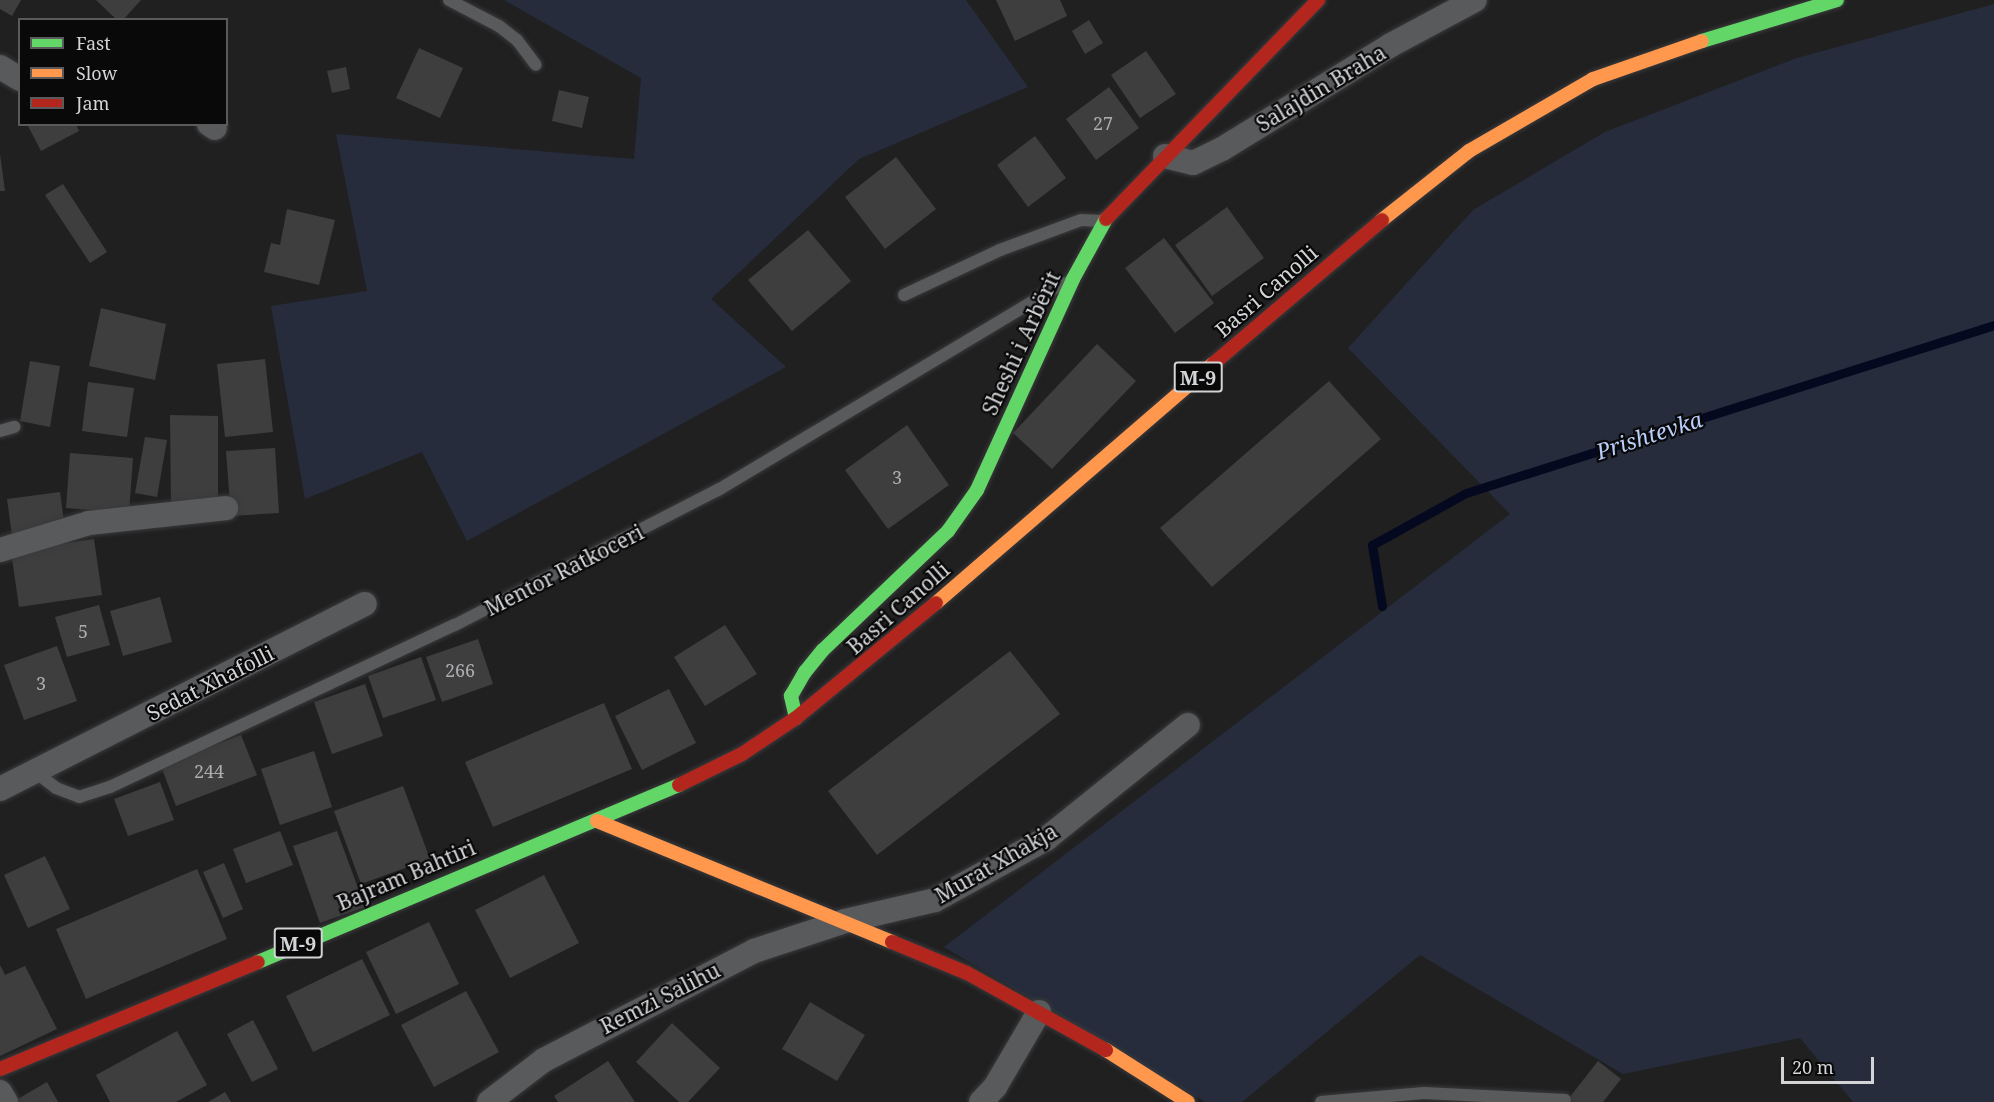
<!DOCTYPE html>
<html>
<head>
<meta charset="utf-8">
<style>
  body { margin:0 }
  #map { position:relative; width:1994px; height:1102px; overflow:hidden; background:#202021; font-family:"Noto Serif",serif }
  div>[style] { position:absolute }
  .green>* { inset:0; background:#262c3c }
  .stream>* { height:9px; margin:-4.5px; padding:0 4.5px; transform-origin:4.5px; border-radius:4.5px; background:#05091f }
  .building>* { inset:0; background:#3e3e3f }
  .roads { filter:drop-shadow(0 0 2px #3a3a3c) drop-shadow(0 0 2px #3a3a3c) }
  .lane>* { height:12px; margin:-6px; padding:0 6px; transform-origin:6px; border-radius:6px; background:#595a5b }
  .street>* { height:24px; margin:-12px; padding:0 12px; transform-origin:12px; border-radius:12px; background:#595a5b }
  .fast>* { height:14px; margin:-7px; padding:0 7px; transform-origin:7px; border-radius:7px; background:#63d668 }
  .slow>* { height:14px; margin:-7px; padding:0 7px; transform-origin:7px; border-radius:7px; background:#ff974d }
  .jam>* { height:14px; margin:-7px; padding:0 7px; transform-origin:7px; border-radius:7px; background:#b3261e }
  span { translate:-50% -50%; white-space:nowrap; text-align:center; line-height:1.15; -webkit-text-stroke:4.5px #09090a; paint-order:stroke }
  .number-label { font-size:18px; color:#aeaeb0 }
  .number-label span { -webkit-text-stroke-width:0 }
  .shield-label span { padding:2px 4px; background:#09090a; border:2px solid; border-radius:4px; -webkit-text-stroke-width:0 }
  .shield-label { font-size:20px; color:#d3d4d6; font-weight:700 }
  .street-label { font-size:21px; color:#d3d4d6 }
  .water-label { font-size:22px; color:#bacefb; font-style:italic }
  .legend { position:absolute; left:18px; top:18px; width:210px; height:108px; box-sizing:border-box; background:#09090a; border:2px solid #5a5a5c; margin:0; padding:8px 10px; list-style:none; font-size:18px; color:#d3d4d6 }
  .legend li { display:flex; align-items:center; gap:12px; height:30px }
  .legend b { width:30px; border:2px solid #5a5a5c }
  .scale { position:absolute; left:1781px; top:1057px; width:93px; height:27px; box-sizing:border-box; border:3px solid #d3d4d6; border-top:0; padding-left:8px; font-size:18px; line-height:21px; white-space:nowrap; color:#d3d4d6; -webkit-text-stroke:4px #09090a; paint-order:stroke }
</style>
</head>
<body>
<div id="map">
  <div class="green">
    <div style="clip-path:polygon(504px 0,966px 0,1028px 87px,859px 159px,711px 299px,786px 367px,467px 541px,422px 452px,305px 499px,271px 306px,367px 291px,336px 134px,634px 159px,641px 78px)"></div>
    <div style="clip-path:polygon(1994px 4px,1994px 1102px,1853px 1102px,1800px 1038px,1623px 1074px,1420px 955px,1242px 1102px,1205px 1102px,944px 947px,1510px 514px,1348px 348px,1473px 210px,1605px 132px,1797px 58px)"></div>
  </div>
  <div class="stream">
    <div style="left:1382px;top:606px;width:62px;rotate:-99.3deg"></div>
    <div style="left:1372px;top:545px;width:107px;rotate:-29deg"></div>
    <div style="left:1466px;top:493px;width:554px;rotate:-17.65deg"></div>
  </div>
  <div class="building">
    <div style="clip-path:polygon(0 0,21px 0,12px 16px,0 9px)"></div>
    <div style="clip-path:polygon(96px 0,141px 0,123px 20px,117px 20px)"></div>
    <div style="clip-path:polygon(996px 0,1060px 0,1067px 16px,1015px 41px)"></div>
    <div style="clip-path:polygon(1089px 20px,1103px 43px,1085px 54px,1072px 31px)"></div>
    <div style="clip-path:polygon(419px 48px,463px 68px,440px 118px,396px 98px)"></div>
    <div style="clip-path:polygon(1146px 51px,1176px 94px,1140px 118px,1111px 75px)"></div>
    <div style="clip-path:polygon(346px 67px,350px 89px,332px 93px,327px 71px)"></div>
    <div style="clip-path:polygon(1109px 87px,1139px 128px,1096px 160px,1066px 119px)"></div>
    <div style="clip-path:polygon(559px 90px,589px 97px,582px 128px,552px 121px)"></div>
    <div style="clip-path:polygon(27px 124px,76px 124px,79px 131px,41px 151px)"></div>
    <div style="clip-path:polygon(1035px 136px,1066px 178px,1028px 207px,997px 165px)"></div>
    <div style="clip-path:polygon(0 154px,5px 191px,0 191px)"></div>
    <div style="clip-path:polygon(896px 157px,936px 209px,885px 249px,845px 197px)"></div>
    <div style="clip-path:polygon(63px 184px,107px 252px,90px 263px,45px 195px)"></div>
    <div style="clip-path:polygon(1227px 207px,1264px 258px,1212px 296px,1175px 245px)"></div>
    <div style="clip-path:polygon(287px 209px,335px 220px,319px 285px,264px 272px,271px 243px,280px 245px)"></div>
    <div style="clip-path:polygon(808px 230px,851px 281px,792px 331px,748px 280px)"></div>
    <div style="clip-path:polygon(1164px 238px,1214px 303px,1175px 333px,1125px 268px)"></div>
    <div style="clip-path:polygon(101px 308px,166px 324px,155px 380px,89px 366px)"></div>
    <div style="clip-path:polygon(1097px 344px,1136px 381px,1052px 469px,1013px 433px)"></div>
    <div style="clip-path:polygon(265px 359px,273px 432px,225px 437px,217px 364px)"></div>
    <div style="clip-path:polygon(30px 361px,60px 366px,50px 427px,20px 421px)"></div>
    <div style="clip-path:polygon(1329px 381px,1381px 439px,1212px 587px,1160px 528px)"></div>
    <div style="clip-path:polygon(88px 382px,134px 388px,127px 437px,82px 431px)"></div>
    <div style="clip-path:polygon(170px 415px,218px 416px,218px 508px,171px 508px)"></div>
    <div style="clip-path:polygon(907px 425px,949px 485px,888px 529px,845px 470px)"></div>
    <div style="clip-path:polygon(145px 437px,167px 440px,157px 497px,135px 493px)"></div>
    <div style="clip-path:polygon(275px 448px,279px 513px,231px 516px,226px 451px)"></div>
    <div style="clip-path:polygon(70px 453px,133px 458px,129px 513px,66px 508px)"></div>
    <div style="clip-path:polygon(60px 492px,65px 529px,12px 535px,7px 499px)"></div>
    <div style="clip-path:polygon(94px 539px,102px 595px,19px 607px,11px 551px)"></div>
    <div style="clip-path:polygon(160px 597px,172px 642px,123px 656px,110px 611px)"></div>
    <div style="clip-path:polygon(99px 605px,110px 645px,67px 657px,55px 617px)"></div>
    <div style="clip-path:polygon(725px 625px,757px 674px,705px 706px,674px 657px)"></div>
    <div style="clip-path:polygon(478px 639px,493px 684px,442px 702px,426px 657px)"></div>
    <div style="clip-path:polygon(57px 646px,77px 701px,24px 720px,4px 665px)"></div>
    <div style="clip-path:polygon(1010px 651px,1060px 714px,877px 855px,828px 791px)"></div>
    <div style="clip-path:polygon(421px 657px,436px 700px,383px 718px,368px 676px)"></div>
    <div style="clip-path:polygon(365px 684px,383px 736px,332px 754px,314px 702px)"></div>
    <div style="clip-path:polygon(669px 689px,696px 743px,642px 770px,615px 716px)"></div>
    <div style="clip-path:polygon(604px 703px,632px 769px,493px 827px,465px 762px)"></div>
    <div style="clip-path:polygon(241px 735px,257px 775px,176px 806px,161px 766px)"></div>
    <div style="clip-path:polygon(314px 751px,332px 807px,280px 825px,261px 769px)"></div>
    <div style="clip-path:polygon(160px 782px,174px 820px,128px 836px,114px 799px)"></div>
    <div style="clip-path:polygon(403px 786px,430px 859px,361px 884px,334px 811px)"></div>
    <div style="clip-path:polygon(280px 831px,293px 865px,246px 883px,233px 849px)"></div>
    <div style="clip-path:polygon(337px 831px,365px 907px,320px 923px,293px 846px)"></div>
    <div style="clip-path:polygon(45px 856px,70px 909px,28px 928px,4px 875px)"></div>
    <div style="clip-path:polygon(224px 863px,243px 909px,223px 918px,203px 872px)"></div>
    <div style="clip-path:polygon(197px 869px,227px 939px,86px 999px,56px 929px)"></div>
    <div style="clip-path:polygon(544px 875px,579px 943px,510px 978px,475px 910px)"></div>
    <div style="clip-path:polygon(429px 922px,459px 984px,396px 1014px,366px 952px)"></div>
    <div style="clip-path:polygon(362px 959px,390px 1015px,313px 1052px,286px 996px)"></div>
    <div style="clip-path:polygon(0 965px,5px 975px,25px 966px,57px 1029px,0 1056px)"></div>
    <div style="clip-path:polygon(466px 991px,499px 1052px,434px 1087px,401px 1025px)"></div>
    <div style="clip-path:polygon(810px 1002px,865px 1035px,837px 1081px,782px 1049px)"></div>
    <div style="clip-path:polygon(253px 1020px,278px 1069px,252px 1082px,227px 1034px)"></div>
    <div style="clip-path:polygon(672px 1023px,720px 1068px,688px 1102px,679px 1102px,636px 1062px)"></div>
    <div style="clip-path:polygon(177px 1031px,207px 1085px,176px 1102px,110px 1102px,96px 1075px)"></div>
    <div style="clip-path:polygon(608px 1061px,635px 1102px,558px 1102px,554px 1096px)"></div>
    <div style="clip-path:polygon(1598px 1061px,1621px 1079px,1603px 1102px,1566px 1102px)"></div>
    <div style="clip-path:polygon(47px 1082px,58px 1102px,17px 1102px,16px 1100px)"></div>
    <div style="clip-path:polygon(225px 1092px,231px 1102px,208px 1102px)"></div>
  </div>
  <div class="roads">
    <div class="lane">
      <div style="left:449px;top:0;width:56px;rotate:27.5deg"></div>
      <div style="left:499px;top:26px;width:23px;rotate:38deg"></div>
      <div style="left:517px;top:40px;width:31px;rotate:53deg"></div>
      <div style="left:904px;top:295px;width:106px;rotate:-25.1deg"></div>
      <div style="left:1000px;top:250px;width:86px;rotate:-20.3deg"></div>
      <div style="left:1081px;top:220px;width:20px;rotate:3deg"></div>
      <div style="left:0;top:431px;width:15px;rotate:-16deg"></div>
      <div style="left:35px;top:772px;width:26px;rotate:37deg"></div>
      <div style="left:56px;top:788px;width:25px;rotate:21deg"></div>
      <div style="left:79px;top:797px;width:33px;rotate:-18deg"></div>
      <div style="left:110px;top:787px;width:381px;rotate:-25.2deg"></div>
      <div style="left:455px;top:625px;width:296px;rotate:-27.2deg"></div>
      <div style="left:718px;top:490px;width:403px;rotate:-30.9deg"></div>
      <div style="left:1321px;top:1102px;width:103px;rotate:-5deg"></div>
      <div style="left:1424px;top:1093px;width:141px;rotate:2.8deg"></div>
    </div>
    <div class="street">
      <div style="left:0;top:67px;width:23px;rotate:31deg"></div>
      <div style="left:209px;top:124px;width:7px;rotate:34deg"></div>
      <div style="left:1165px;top:156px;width:29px;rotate:14deg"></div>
      <div style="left:1193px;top:163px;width:32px;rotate:-26deg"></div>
      <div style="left:1222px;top:149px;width:198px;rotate:-31.6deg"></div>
      <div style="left:1391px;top:45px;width:95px;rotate:-28.2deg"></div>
      <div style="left:0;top:550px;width:93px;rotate:-16.9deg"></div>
      <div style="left:89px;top:523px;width:138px;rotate:-6.2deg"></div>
      <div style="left:0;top:789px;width:409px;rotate:-26.9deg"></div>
      <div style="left:0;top:1092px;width:12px;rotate:59deg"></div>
      <div style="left:489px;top:1102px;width:69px;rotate:-37.4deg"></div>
      <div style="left:544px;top:1060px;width:237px;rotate:-27.4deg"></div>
      <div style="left:754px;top:951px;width:96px;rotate:-18.2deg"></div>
      <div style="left:845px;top:921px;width:92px;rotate:-13.1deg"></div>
      <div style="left:935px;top:900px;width:127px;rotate:-28.8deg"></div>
      <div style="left:1046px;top:839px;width:182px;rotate:-38.8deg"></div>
      <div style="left:981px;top:1102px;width:21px;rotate:-47deg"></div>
      <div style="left:995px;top:1087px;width:87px;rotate:-59.6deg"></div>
    </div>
    <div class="fast">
      <div style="left:1702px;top:41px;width:141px;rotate:-16.9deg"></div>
      <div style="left:796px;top:718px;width:23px;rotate:-103deg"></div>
      <div style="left:791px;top:696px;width:28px;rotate:-60deg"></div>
      <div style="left:805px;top:672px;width:28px;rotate:-51deg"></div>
      <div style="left:823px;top:650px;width:173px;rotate:-43.6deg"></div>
      <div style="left:948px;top:531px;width:50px;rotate:-54.7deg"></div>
      <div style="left:977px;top:490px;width:232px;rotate:-65.5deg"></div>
      <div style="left:1073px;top:279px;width:68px;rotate:-61.2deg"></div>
      <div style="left:258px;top:962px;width:457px;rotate:-22.8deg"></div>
    </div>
    <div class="slow">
      <div style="left:1382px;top:220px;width:111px;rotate:-38.4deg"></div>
      <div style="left:1469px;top:151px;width:143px;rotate:-30.1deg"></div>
      <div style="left:1593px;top:79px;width:115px;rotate:-19.2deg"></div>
      <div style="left:936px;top:603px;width:366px;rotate:-40.8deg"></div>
      <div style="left:597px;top:821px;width:319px;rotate:22.3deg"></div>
      <div style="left:1106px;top:1050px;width:97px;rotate:32.4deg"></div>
    </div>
    <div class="jam">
      <div style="left:1106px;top:219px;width:305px;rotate:-45.9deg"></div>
      <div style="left:1213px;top:364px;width:222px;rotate:-40.4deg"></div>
      <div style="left:679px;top:785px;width:70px;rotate:-26.2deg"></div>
      <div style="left:742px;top:754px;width:65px;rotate:-33.7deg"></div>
      <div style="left:796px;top:718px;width:181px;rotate:-39.4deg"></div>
      <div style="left:892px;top:942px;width:81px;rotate:22.5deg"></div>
      <div style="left:967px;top:973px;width:159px;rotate:29deg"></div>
      <div style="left:0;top:1069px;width:279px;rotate:-22.5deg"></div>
    </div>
  </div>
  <div class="number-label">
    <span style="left:1103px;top:123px">27</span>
    <span style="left:897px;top:477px">3</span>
    <span style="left:83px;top:631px">5</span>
    <span style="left:460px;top:670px">266</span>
    <span style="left:41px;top:683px">3</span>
    <span style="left:209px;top:771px">244</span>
  </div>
  <div class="shield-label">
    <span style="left:1198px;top:377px">M-9</span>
    <span style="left:298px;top:943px">M-9</span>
  </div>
  <div class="street-label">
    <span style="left:1321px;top:88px;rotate:-31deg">Salajdin Braha</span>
    <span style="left:1266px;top:291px;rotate:-41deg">Basri Canolli</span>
    <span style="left:1021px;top:343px;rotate:-65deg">Sheshi i Arbërit</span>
    <span style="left:564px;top:570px;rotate:-27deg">Mentor Ratkoceri</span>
    <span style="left:898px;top:608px;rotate:-41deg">Basri Canolli</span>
    <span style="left:210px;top:683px;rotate:-27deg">Sedat Xhafolli</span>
    <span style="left:996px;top:863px;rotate:-30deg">Murat Xhakja</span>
    <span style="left:406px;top:875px;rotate:-23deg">Bajram Bahtiri</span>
    <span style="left:660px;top:998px;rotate:-27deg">Remzi Salihu</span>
  </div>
  <div class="water-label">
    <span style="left:1649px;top:435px;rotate:-18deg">Prishtevka</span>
  </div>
  <ul class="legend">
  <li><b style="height:8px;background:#63d668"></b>Fast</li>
  <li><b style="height:8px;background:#ff974d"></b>Slow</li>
  <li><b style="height:8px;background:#b3261e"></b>Jam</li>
  </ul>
  <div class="scale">20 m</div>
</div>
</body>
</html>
